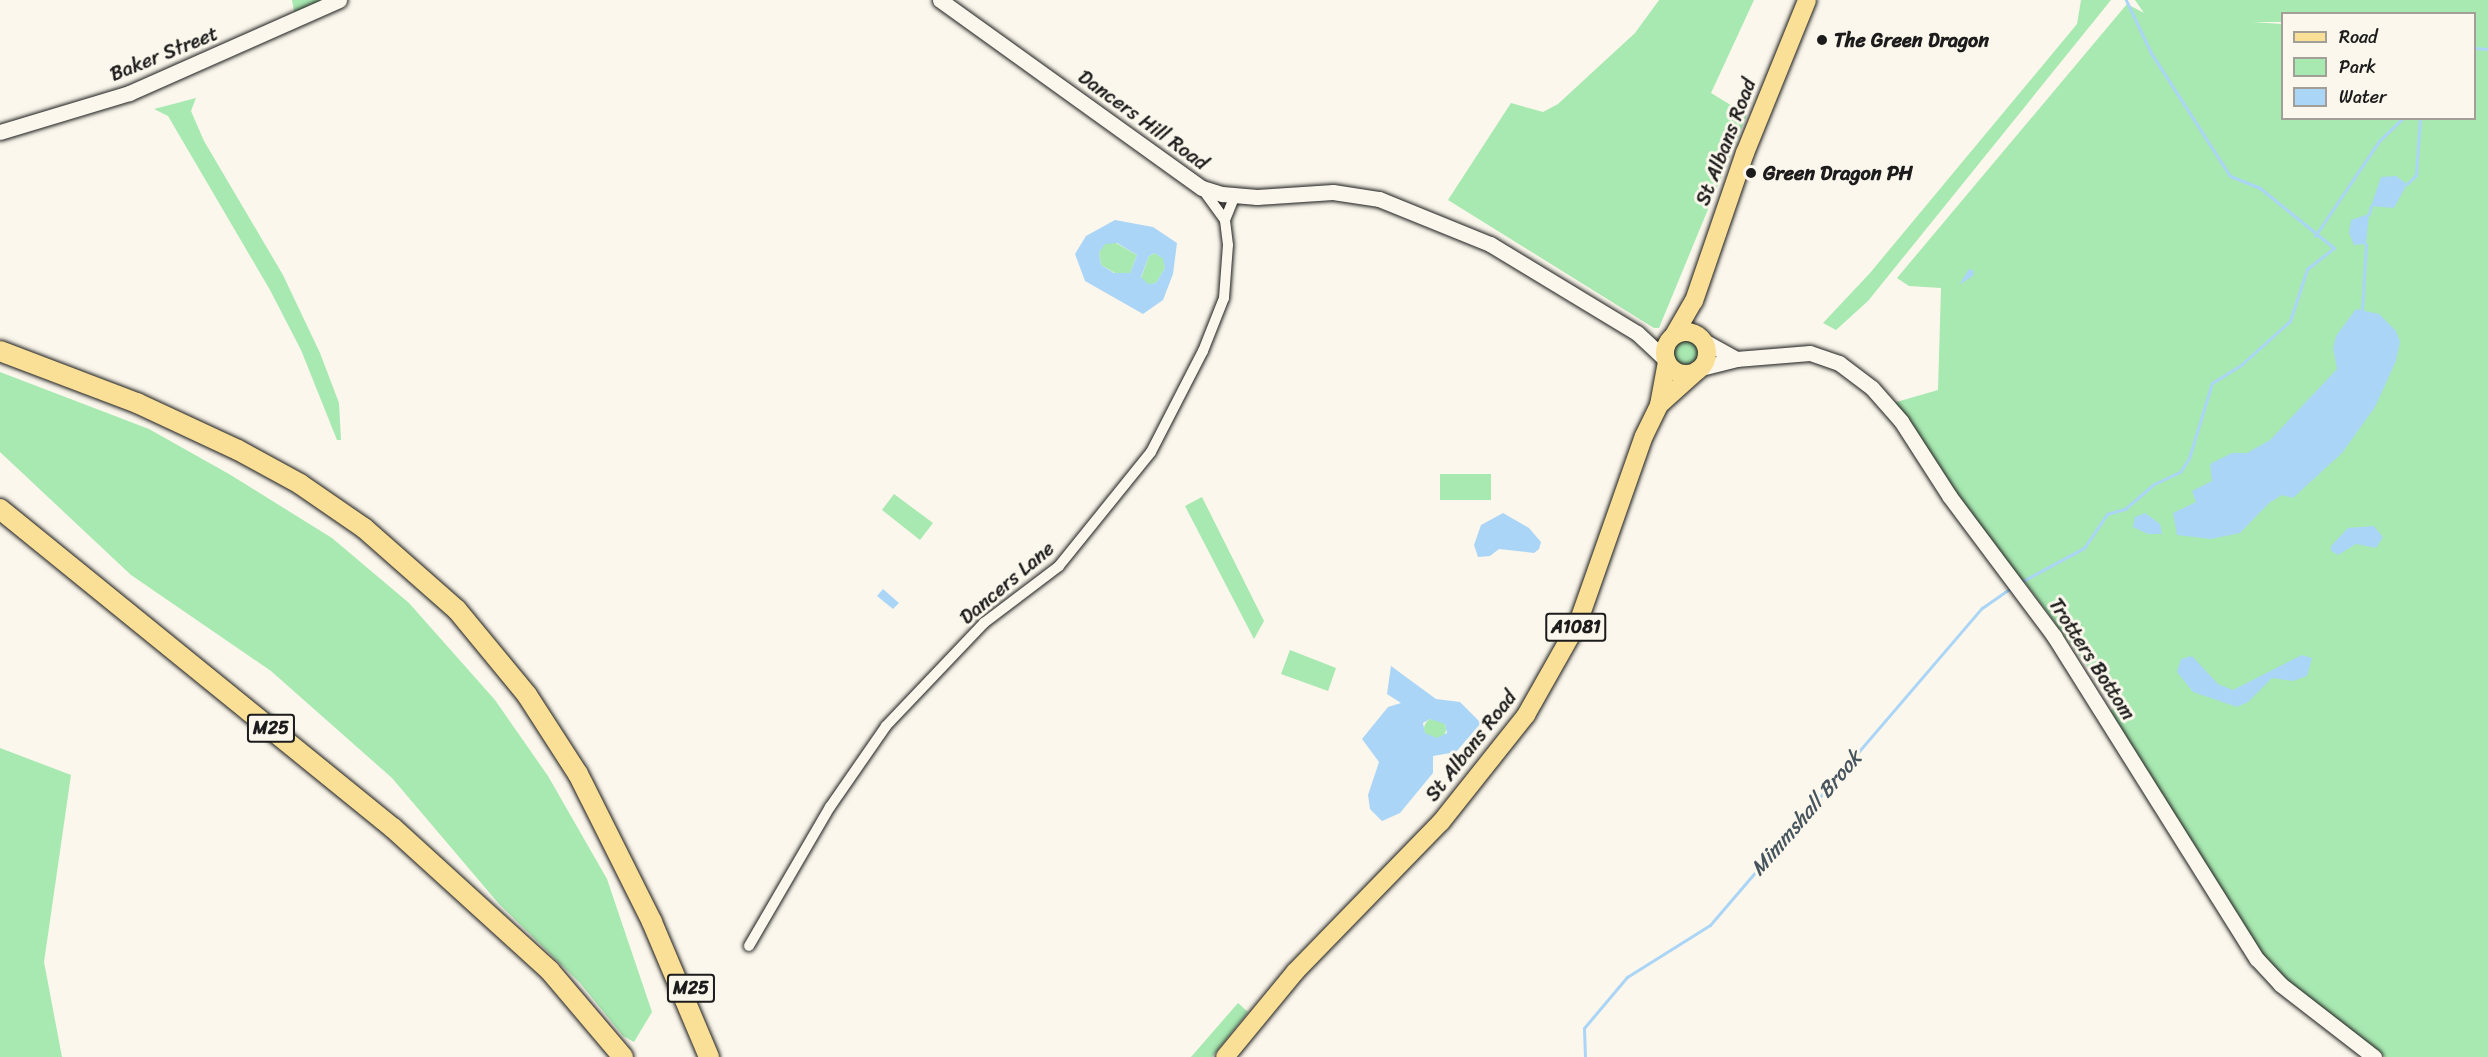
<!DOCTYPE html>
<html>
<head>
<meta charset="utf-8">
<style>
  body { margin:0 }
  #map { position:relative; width:2488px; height:1057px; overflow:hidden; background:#fbf7ec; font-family:Sriracha,sans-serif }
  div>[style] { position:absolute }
  .green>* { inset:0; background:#a8e8b1 }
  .round { border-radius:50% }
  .water>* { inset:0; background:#abd5f6 }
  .stream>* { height:3px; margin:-1.5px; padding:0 1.5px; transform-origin:1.5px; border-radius:1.5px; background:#abd5f6 }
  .roads { filter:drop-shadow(0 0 2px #1c1c1c) drop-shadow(0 0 2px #1c1c1c) }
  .street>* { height:10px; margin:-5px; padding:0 5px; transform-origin:5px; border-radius:5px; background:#fbf7ec }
  .secondary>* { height:15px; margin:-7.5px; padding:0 7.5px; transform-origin:7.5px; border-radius:7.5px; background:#fbf7ec }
  .primary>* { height:18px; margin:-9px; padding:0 9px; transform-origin:9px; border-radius:9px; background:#fadf96 }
  .primary>.ring { margin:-9px; padding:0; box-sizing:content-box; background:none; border:18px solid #fadf96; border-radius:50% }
  .highway>* { height:20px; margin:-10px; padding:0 10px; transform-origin:10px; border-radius:10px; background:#fadf96 }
  .dots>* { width:16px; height:16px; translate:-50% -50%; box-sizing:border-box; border:3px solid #fbf7ec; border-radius:50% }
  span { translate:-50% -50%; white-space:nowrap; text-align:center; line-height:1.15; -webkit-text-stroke:6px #fbf7ec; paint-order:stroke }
  .shield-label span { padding:2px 4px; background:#fbf7ec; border:2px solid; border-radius:4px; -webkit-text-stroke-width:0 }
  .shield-label { font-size:18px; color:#1c1c1c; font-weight:700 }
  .poi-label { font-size:20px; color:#1c1c1c; font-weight:700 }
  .left { translate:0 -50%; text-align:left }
  .street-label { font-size:20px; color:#1c1c1c }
  .water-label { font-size:21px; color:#47545d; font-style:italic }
  .legend { position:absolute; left:2281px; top:12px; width:195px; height:108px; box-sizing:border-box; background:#fbf7ec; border:2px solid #a29f99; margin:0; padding:8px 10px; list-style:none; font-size:18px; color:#1c1c1c }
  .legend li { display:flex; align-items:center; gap:12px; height:30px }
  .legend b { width:30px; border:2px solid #a29f99 }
</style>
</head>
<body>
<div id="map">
  <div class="green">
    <div style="clip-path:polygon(292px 0,326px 0,295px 16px)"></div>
    <div style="clip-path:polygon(1659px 0,1754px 0,1711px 93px,1747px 115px,1659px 328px,1654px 328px,1448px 200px,1511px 103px,1543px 112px,1558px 104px,1635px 33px)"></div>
    <div style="clip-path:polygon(2081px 0,2111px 0,1868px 301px,1836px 330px,1823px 323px,1870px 273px,2077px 24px)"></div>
    <div style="clip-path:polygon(evenodd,2135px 0,2488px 0,2488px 1057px,2385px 1057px,2270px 967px,2240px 928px,2110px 710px,2115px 709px,2097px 679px,2024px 581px,2020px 582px,1893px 403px,1938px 390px,1941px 288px,1909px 286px,1897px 278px,2127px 4px,2144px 13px,2135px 0,2282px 14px,2474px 14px,2474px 118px,2282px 118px,2282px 24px,2252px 22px,2282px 22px,2282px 14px)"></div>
    <div style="clip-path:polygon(196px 98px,191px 111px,204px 141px,283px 275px,320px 353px,339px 403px,341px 440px,337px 440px,301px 350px,270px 290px,168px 116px,154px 109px)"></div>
    <div style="clip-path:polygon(1105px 243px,1116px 243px,1137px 255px,1130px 273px,1115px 273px,1101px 265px,1099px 253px)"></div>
    <div style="clip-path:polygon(1155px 253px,1164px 259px,1165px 268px,1156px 283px,1147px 285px,1141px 278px,1149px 256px)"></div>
    <div class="round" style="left:1669px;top:336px;width:32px;height:32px"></div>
    <div style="clip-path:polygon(0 372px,149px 429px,229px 474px,332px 538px,409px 603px,495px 700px,548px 776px,607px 879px,652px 1012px,634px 1042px,623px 1036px,580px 983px,499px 904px,392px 778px,271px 671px,131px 575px,0 452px)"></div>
    <div style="clip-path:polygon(1440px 474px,1491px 474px,1491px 500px,1440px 500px)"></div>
    <div style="clip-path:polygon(894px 494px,933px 523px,920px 540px,882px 510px)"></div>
    <div style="clip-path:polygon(1202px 497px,1264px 621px,1254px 639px,1185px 506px)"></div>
    <div style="clip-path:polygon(1290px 650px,1336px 668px,1328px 691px,1281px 674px)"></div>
    <div class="round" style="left:1424px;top:718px;width:22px;height:22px"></div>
    <div style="clip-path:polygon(0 748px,71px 775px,44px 962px,62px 1057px,0 1057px)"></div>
    <div style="clip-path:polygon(1238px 1003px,1248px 1012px,1212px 1057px,1191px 1057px)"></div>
  </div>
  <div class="water">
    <div style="clip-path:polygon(2396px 176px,2407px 184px,2394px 208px,2371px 206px,2381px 177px)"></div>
    <div style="clip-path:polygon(2369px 214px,2366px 244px,2354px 245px,2349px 233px,2351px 220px)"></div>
    <div style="clip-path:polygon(evenodd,1115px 220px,1153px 227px,1177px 243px,1173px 274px,1163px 300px,1143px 314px,1085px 281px,1075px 254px,1086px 236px,1115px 220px,1105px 244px,1117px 243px,1137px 255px,1130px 273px,1114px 273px,1101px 265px,1099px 253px,1105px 244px,1115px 220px,1155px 253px,1163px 259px,1165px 268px,1156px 283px,1148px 284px,1141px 277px,1149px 256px,1155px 253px)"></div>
    <div style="clip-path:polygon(1969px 269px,1974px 271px,1973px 276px,1959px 285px)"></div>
    <div style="clip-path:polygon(2356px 309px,2379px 314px,2396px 331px,2400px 342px,2396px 361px,2375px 407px,2342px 453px,2293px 498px,2282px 495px,2269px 503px,2240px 533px,2211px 539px,2177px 535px,2173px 513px,2196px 502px,2192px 491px,2212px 481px,2210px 464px,2232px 453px,2247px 453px,2270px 440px,2337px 369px,2333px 348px,2336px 336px)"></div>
    <div style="clip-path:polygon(1503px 513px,1529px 528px,1541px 542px,1539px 549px,1534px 553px,1499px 549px,1490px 556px,1478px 557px,1474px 545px,1481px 525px)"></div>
    <div style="clip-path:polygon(2145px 513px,2160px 524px,2162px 534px,2148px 534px,2133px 527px,2135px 517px)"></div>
    <div style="clip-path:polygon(2374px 526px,2383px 537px,2376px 548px,2356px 544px,2338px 555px,2331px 551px,2331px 546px,2348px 528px)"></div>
    <div style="clip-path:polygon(883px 589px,899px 603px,893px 609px,877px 596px)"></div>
    <div style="clip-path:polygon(2302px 655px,2312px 658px,2307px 676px,2293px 681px,2272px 678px,2248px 702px,2237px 707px,2193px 692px,2177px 672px,2181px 659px,2192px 656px,2218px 684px,2233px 690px)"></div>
    <div style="clip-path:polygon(evenodd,1391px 666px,1436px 699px,1460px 702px,1481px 723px,1456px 752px,1433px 756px,1433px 773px,1400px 813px,1382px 821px,1370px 809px,1368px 795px,1379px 762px,1362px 739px,1388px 707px,1401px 703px,1387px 694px,1391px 666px,1430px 719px,1445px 724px,1447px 733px,1437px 738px,1425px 733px,1423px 723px,1430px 719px)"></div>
  </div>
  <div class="stream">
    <div style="left:2474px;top:48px;width:14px;rotate:4deg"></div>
    <div style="left:2407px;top:184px;width:13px;rotate:-45deg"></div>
    <div style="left:2416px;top:175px;width:57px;rotate:-86deg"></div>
    <div style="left:2369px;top:214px;width:8px;rotate:-76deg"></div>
    <div style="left:2315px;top:236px;width:115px;rotate:-56deg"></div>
    <div style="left:2379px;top:141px;width:33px;rotate:-44deg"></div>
    <div style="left:2362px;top:310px;width:66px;rotate:-86.5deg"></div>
    <div style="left:2019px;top:583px;width:74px;rotate:-28.3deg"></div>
    <div style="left:2084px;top:548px;width:41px;rotate:-55.9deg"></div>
    <div style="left:2107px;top:514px;width:19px;rotate:-16deg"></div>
    <div style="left:2125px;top:509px;width:38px;rotate:-41deg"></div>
    <div style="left:2154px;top:484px;width:29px;rotate:-25deg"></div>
    <div style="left:2180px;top:472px;width:17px;rotate:-57deg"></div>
    <div style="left:2189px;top:458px;width:78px;rotate:-73deg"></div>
    <div style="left:2212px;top:383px;width:36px;rotate:-32deg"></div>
    <div style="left:2242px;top:364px;width:64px;rotate:-41.9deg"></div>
    <div style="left:2290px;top:321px;width:55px;rotate:-71.9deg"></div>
    <div style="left:2307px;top:269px;width:34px;rotate:-38deg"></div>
    <div style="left:2334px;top:248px;width:95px;rotate:-141deg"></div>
    <div style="left:2260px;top:188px;width:32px;rotate:-158deg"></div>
    <div style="left:2230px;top:176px;width:146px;rotate:-122.7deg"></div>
    <div style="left:2151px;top:53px;width:59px;rotate:-115.3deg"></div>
    <div style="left:1585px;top:1057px;width:29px;rotate:-92deg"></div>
    <div style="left:1584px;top:1028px;width:67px;rotate:-49.9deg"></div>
    <div style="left:1627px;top:977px;width:98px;rotate:-32.1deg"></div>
    <div style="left:1710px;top:925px;width:418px;rotate:-49.4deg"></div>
    <div style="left:1982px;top:608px;width:35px;rotate:-35deg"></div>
  </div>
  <div class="roads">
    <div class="street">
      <div style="left:1225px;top:220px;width:27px;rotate:-68deg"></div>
      <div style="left:749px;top:946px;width:161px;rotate:-59.8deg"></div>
      <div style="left:830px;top:807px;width:98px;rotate:-55.3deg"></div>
      <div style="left:886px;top:726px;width:142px;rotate:-46.4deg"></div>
      <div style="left:984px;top:623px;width:94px;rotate:-37.2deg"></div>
      <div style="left:1059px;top:566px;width:146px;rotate:-51.1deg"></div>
      <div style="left:1151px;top:452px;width:114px;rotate:-62.8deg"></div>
      <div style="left:1203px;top:351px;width:57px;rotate:-68.4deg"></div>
      <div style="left:1224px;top:298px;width:53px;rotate:-85.7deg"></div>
      <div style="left:1228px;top:245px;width:25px;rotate:-97deg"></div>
      <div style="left:1225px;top:220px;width:39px;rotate:-126deg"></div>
    </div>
    <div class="secondary">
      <div style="left:940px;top:0;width:322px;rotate:35.7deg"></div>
      <div style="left:1202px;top:188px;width:21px;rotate:17deg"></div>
      <div style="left:1222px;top:194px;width:35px;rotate:5deg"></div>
      <div style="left:1257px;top:197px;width:76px;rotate:-3.8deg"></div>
      <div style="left:1333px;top:192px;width:47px;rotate:8.7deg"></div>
      <div style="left:1379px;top:199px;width:120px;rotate:22.1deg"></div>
      <div style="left:1490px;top:244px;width:172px;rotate:31.2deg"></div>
      <div style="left:1637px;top:333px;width:40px;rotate:43deg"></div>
      <div style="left:0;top:132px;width:135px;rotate:-16.8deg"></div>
      <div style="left:129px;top:93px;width:230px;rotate:-23.9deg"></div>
      <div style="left:1704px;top:341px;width:37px;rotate:29deg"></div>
      <div style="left:1701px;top:368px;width:36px;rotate:-14deg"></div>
      <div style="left:1736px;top:359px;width:74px;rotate:-4.6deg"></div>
      <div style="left:1810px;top:353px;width:31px;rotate:19deg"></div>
      <div style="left:1839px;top:363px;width:41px;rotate:37.1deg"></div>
      <div style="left:1872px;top:388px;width:44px;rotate:48.7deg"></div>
      <div style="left:1901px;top:421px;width:90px;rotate:57.2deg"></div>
      <div style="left:1950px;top:497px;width:174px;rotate:53.2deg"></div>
      <div style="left:2054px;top:636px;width:381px;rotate:57.9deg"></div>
      <div style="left:2257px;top:959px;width:34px;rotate:47deg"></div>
      <div style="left:2280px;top:984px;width:119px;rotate:37.8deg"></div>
    </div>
    <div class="primary">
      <div class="ring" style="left:1665px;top:332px;width:24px;height:24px"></div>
      <div style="left:1674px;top:335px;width:39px;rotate:-60deg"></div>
      <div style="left:1694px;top:301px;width:157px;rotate:-71deg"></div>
      <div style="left:1745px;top:153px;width:165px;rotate:-67.9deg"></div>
      <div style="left:1659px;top:405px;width:52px;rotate:-41.9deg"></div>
      <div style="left:1225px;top:1057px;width:110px;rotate:-50.5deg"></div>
      <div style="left:1295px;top:972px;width:209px;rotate:-45.8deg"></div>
      <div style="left:1441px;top:822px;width:137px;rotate:-51.5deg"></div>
      <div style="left:1526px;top:715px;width:106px;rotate:-60.5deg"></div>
      <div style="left:1578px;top:623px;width:198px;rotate:-70.6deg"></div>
      <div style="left:1644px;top:436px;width:34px;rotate:-64deg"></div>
      <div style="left:1659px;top:405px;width:44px;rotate:-79.5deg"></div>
    </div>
    <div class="highway">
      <div style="left:0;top:351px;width:147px;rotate:20.8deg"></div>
      <div style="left:137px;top:403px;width:111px;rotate:25deg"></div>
      <div style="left:238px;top:450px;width:71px;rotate:28.7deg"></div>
      <div style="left:300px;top:484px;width:78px;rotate:34.5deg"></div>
      <div style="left:364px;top:528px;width:124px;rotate:41.4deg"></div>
      <div style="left:457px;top:610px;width:110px;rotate:50.5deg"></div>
      <div style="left:527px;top:695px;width:94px;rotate:57.2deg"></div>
      <div style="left:578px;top:774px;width:165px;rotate:63.4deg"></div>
      <div style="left:652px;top:922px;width:147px;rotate:67.1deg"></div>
      <div style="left:0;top:509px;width:506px;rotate:39.07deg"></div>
      <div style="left:393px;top:828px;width:212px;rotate:42.3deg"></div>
      <div style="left:550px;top:971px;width:113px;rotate:49.7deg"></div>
    </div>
  </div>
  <div class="dots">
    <div style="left:1822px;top:40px;background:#1c1c1c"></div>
    <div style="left:1751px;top:173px;background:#1c1c1c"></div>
  </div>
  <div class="shield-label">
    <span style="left:1576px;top:627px">A1081</span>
    <span style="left:271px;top:728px">M25</span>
    <span style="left:691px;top:988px">M25</span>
  </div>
  <div class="poi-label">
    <span class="left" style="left:1834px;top:40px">The Green Dragon</span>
    <span class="left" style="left:1763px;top:173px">Green Dragon PH</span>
  </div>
  <div class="street-label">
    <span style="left:164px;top:54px;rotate:-22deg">Baker Street</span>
    <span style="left:1143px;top:120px;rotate:36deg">Dancers Hill Road</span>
    <span style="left:1726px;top:142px;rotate:-69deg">St Albans Road</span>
    <span style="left:1007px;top:583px;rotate:-40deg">Dancers Lane</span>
    <span style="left:2092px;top:659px;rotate:57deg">Trotters Bottom</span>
    <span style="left:1471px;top:746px;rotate:-52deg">St Albans Road</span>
  </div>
  <div class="water-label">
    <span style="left:1806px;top:813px;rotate:-49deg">Mimmshall Brook</span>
  </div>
  <ul class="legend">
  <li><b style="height:8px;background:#fadf96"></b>Road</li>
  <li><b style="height:16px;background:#a8e8b1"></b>Park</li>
  <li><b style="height:16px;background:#abd5f6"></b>Water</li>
  </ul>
</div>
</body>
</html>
